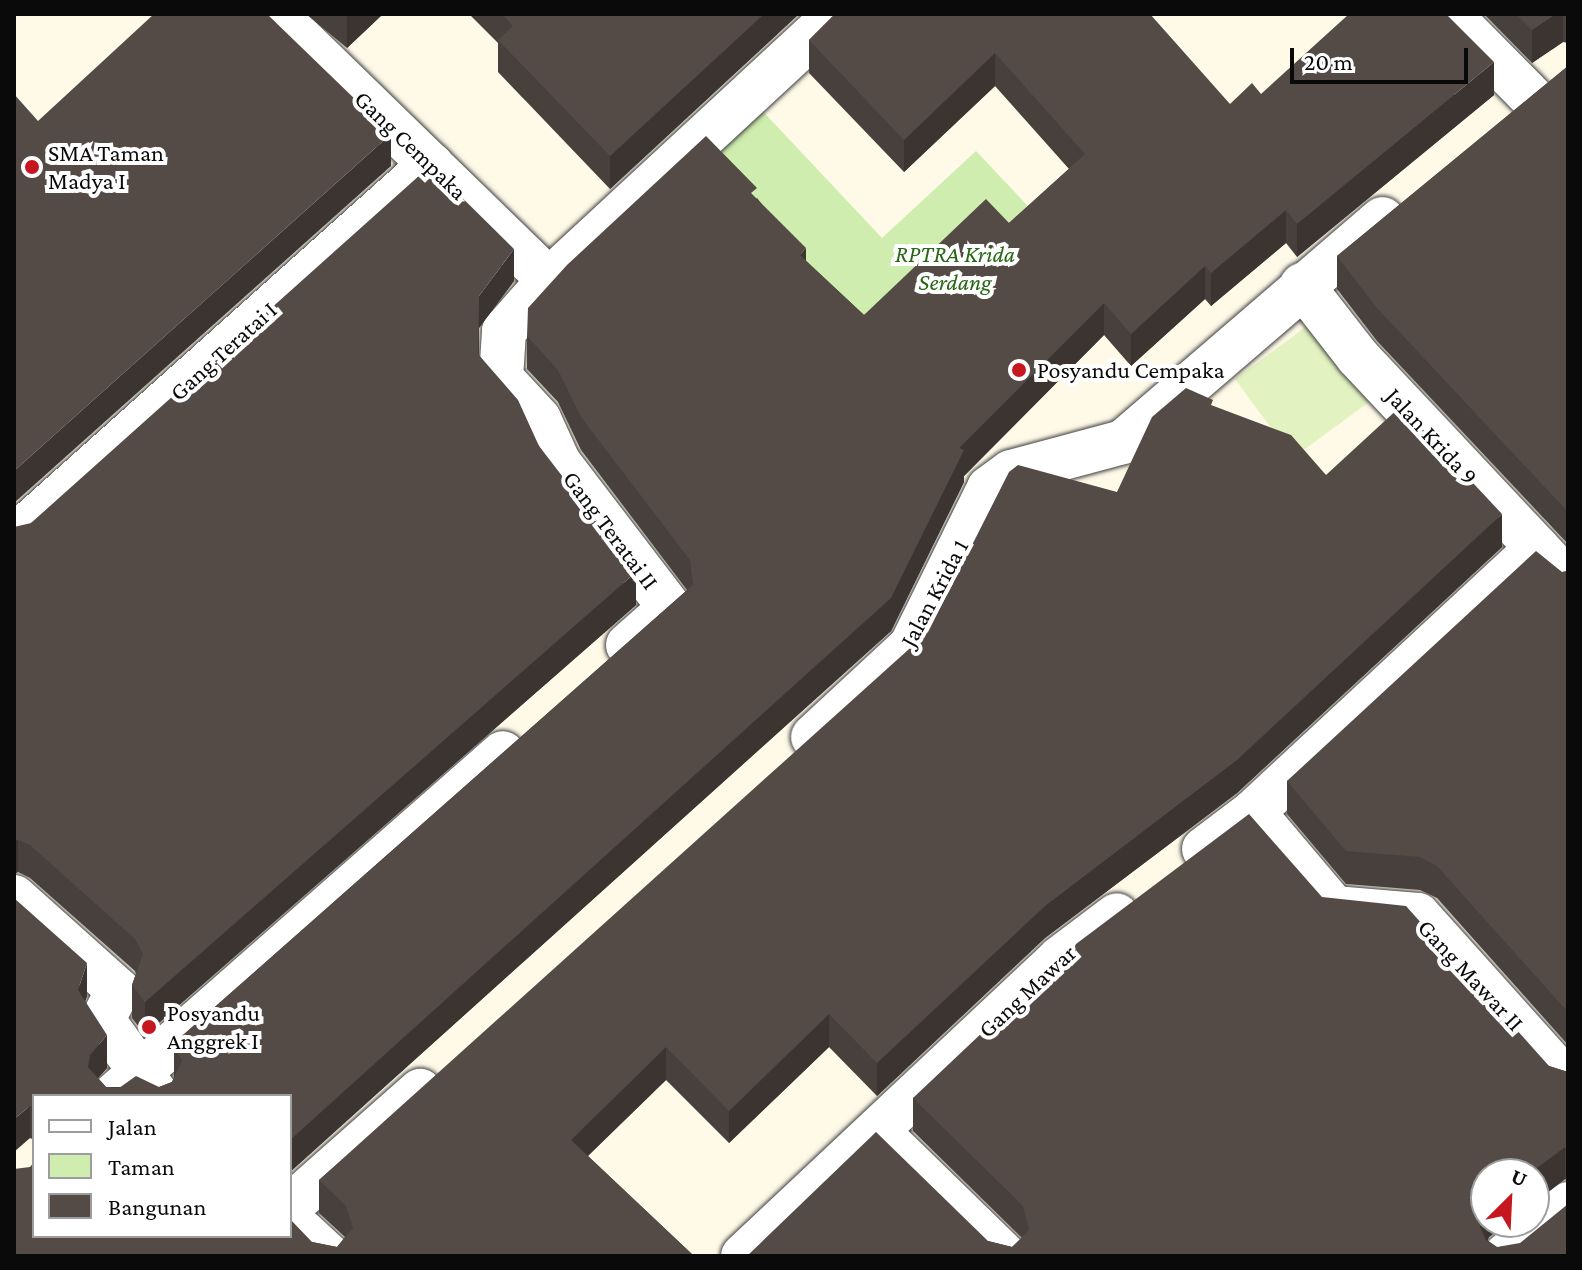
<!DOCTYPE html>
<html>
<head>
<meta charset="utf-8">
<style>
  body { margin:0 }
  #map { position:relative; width:1582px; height:1270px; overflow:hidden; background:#fffae8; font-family:"Crimson Pro",serif }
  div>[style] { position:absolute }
  .green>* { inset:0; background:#ceedae }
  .pitch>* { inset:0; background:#e2f3c1 }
  .roads { filter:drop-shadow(0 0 2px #3d3d3d) drop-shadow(0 0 2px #3d3d3d) }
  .street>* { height:44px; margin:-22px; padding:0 22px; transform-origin:22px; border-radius:22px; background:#fff }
  .wall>* { inset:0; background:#48403c }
  .shaded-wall>* { inset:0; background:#3b3431 }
  .building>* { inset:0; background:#544b46 }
  .dots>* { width:22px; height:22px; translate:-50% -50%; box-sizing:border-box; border:4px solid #fff; border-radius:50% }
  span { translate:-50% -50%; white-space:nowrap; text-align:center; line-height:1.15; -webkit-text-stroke:8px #fff; paint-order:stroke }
  .street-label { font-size:24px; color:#0a0a0a }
  .poi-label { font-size:24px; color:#0a0a0a }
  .left { translate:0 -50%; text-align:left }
  .park-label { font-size:24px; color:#276716; font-style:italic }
  .frame { position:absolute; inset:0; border:16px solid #0a0a0a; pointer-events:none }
  .legend { position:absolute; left:32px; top:1094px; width:260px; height:144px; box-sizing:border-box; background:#fff; border:2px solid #9d9d9d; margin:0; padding:10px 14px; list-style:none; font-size:24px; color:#0a0a0a }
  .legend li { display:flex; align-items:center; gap:16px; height:40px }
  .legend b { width:40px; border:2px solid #9d9d9d }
  .north { position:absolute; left:1470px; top:1158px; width:80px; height:80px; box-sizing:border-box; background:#fff; border:2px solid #9d9d9d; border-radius:50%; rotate:24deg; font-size:22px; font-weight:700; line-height:32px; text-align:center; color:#0a0a0a }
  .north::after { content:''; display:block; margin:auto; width:28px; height:36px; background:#c6161f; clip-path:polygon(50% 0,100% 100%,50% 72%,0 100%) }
  .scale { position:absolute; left:1290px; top:48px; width:178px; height:36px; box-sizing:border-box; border:4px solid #0a0a0a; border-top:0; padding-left:10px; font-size:24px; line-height:28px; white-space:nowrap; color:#0a0a0a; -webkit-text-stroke:6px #fff; paint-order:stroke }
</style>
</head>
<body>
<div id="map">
  <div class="green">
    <div style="clip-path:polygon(755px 103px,882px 238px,976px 151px,1074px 255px,925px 394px,700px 155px)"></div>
  </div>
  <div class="pitch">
    <div style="clip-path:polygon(1311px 323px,1369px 402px,1293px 458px,1235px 379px)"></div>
  </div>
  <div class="roads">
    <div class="street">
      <div style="left:268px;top:14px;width:27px;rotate:33deg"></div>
      <div style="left:291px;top:29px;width:360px;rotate:44.2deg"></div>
      <div style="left:1449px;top:14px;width:117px;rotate:45.3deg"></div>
      <div style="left:1302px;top:285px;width:91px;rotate:52.1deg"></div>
      <div style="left:1358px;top:357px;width:307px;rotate:46.8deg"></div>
      <div style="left:14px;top:537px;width:559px;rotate:-41.81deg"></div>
      <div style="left:628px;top:645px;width:56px;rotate:-41.4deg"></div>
      <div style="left:670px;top:608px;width:183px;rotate:-127.4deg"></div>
      <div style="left:559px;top:463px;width:48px;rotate:-114.4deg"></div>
      <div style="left:539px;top:419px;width:56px;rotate:-132.8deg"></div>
      <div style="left:501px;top:378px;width:47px;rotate:-86.3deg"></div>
      <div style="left:504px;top:331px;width:68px;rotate:-48.6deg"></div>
      <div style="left:549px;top:280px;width:391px;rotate:-42.8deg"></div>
      <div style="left:813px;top:737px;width:134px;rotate:-42.9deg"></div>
      <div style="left:911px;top:646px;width:176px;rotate:-63.7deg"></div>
      <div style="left:989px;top:488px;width:27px;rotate:-36deg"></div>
      <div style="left:1011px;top:472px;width:116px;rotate:-15deg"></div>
      <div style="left:1123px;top:442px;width:342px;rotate:-40.7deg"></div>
      <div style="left:1253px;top:812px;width:126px;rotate:49.8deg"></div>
      <div style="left:1334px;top:908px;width:84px;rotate:4.8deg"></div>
      <div style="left:1418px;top:915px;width:224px;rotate:48.1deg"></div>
      <div style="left:1204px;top:849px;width:61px;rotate:-37.1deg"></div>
      <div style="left:1253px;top:812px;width:388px;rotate:-42.9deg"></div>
      <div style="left:14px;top:897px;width:140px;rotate:41.8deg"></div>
      <div style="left:118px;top:990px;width:34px;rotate:117deg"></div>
      <div style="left:103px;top:1020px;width:92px;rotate:54.2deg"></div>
      <div style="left:113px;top:1096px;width:519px;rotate:-41.33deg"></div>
      <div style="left:878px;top:1132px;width:177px;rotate:44.3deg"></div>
      <div style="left:290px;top:1206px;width:174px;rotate:-41.5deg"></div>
      <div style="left:290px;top:1220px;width:53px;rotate:42.7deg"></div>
      <div style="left:743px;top:1256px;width:435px;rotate:-43.2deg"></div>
      <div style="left:1060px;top:958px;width:71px;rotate:-37deg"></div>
      <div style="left:1505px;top:1256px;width:82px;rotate:-39.5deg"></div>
    </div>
  </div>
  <div class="wall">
    <div style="clip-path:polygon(306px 14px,383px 14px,347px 48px)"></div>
    <div style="clip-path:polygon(469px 14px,799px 14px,610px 189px,498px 72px,498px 43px)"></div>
    <div style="clip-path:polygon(835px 14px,1230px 104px,1261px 94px,1494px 95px,1297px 257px,1286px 243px,1211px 306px,1205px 299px,1131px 366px,1104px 335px,964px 476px,964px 482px,891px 631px,290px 1172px,290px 1096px,34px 1096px,34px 1140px,30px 1138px,14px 898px,87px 996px,85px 1001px,107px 1068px,98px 1078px,106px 1087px,159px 1087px,172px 1082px,174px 1077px,174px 1043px,687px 590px,581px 450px,558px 402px,527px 369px,527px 336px,757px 198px,806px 261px,864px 315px,1009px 223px,1069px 169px,995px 86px,904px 172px,809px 73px,809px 40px)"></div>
    <div style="clip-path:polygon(1484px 14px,1568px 14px,1568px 43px,1563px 42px,1532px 63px)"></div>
    <div style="clip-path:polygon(1568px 66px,1568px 544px,1377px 341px,1337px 289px,1337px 256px)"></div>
    <div style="clip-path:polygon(514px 281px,479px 328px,479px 355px,539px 446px,636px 605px,145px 1035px,132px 1018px,132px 985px,136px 974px,135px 971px,30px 878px,18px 872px,14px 874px,31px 523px)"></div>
    <div style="clip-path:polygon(1213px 406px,1326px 475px,1502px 547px,1237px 793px,1045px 938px,877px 1096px,829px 1047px,729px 1143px,666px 1080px,588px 1156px,694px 1256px,14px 1256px,30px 1167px,312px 1242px,337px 1247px,345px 1237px,319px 1213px,319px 1180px,1117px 492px)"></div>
    <div style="clip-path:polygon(1568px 571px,1568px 1045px,1437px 898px,1420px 890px,1346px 884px,1287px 814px,1287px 781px,1562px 572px)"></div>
    <div style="clip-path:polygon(1322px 897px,1549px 1066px,1568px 1072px,1568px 1181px,1565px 1179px,1534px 1203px,1534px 1174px,1486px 1222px,1509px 1222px,1489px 1237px,1487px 1240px,1497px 1247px,1568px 1256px,747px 1256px,988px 1241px,1012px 1247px,1022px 1238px,913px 1131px,913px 1098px)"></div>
  </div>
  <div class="shaded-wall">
    <div style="clip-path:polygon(348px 14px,383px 14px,347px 48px,347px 16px)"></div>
    <div style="clip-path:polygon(764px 14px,799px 14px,610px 189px,610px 156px)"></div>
    <div style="clip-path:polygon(1556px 14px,1563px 14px,1563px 42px,1532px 63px,1532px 30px)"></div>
    <div style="clip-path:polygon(995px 53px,995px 86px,904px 172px,904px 140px)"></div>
    <div style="clip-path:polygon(1494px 62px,1494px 95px,1297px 257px,1297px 224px)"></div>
    <div style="clip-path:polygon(391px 134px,391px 166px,14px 503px,14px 471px)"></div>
    <div style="clip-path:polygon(1286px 210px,1286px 243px,1211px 306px,1211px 273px)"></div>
    <div style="clip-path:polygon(806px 248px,806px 281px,800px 255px)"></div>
    <div style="clip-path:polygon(514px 249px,514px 281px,479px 328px,478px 387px,479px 296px)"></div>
    <div style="clip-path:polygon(1205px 266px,1205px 299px,1131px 366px,1131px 334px)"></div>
    <div style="clip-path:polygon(1104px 303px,1104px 335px,964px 476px,964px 482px,891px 631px,290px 1172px,290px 1140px,959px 448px)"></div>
    <div style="clip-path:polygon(1502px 514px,1502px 547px,1237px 793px,1045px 938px,877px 1096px,877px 1063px,1045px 906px)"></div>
    <div style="clip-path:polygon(636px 572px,636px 605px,145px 1035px,145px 1002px)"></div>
    <div style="clip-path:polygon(18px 840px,18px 872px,14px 874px,14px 841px)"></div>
    <div style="clip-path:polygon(87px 963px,87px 996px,78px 1023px,78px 990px)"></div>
    <div style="clip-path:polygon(829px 1014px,829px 1047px,729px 1143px,729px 1111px)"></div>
    <div style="clip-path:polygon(107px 1035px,107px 1068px,90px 1087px,88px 1067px,90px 1055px)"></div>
    <div style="clip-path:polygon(666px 1047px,666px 1080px,571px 1172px,571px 1140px)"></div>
    <div style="clip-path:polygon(30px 1106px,30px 1138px,14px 1152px,14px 1119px)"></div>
    <div style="clip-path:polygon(1565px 1147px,1565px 1179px,1534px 1203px,1534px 1174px,1529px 1174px)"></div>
    <div style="clip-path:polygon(1486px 1212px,1486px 1222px,1509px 1222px,1489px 1237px,1482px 1256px,1480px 1227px)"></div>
  </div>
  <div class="building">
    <div style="clip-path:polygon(154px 14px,267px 14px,391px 134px,14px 471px,14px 94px,38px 121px)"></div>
    <div style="clip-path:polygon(502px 14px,764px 14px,610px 156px,498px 40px,513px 26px)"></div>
    <div style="clip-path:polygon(835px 14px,1150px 14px,1230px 104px,1252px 83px,1261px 94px,1349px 14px,1446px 14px,1494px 62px,1297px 224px,1286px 210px,1211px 273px,1205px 266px,1131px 334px,1104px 303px,959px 448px,964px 450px,891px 598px,290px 1140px,290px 1096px,34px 1096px,34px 1107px,30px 1106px,14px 1119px,14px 898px,87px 963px,78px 990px,107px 1035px,90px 1055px,88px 1067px,106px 1087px,119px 1088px,136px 1076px,159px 1087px,172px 1082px,182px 1061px,174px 1043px,693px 585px,690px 560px,581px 417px,558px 370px,527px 336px,528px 308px,567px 265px,706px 136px,757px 188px,751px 193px,806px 248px,800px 255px,864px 315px,986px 199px,1009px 223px,1085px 154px,995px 53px,904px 140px,809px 40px)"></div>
    <div style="clip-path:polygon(1516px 14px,1556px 14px,1532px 30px)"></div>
    <div style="clip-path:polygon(1568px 66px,1568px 512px,1377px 308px,1337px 256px)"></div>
    <div style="clip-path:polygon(430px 166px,514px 249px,479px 296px,478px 354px,518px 400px,539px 446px,636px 572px,145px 1002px,132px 985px,143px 954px,135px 939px,30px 845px,18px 840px,14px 841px,14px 527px,31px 523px)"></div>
    <div style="clip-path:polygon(1186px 388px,1213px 400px,1211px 405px,1291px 435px,1326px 475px,1401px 406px,1502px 514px,1237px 760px,1045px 906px,877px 1063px,829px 1014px,729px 1111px,666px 1047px,571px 1140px,694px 1256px,14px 1256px,14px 1169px,30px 1167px,34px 1162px,34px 1236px,290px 1236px,290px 1219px,312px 1242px,337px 1247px,353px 1228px,346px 1206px,319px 1180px,928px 632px,1009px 472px,1018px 465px,1117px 492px,1152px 417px)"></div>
    <div style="clip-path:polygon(1536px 551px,1562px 572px,1568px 571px,1568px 1012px,1437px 866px,1420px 857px,1346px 851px,1287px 781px)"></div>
    <div style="clip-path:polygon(1249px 814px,1322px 897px,1406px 906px,1549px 1066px,1568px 1072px,1568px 1148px,1565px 1147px,1529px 1174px,1486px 1174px,1486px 1212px,1480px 1227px,1486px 1240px,1497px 1247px,1520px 1243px,1568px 1204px,1568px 1256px,747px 1256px,876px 1132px,988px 1241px,1012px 1247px,1029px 1230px,1023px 1206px,913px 1098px,1076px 944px)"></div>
  </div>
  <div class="dots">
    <div style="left:32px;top:167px;background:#c6161f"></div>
    <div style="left:1019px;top:370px;background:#c6161f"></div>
    <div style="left:149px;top:1027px;background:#c6161f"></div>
  </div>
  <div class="street-label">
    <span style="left:411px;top:145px;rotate:44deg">Gang Cempaka</span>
    <span style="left:223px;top:351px;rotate:-42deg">Gang Teratai I</span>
    <span style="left:1432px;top:436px;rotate:47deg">Jalan Krida 9</span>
    <span style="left:611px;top:530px;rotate:53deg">Gang Teratai II</span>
    <span style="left:934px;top:593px;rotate:-62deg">Jalan Krida 1</span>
    <span style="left:1471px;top:975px;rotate:47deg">Gang Mawar II</span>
    <span style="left:1027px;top:991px;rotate:-43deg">Gang Mawar</span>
  </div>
  <div class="poi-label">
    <span class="left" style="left:48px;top:167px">SMA Taman<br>Madya I</span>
    <span class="left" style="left:1037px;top:370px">Posyandu Cempaka</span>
    <span class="left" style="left:167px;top:1027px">Posyandu<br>Anggrek I</span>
  </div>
  <div class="park-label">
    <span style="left:955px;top:268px">RPTRA Krida<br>Serdang</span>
  </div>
  <div class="frame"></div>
  <ul class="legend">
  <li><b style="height:10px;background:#fff"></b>Jalan</li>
  <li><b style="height:22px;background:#ceedae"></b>Taman</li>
  <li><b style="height:22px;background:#544b46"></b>Bangunan</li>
  </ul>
  <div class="north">U</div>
  <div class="scale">20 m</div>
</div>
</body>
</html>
